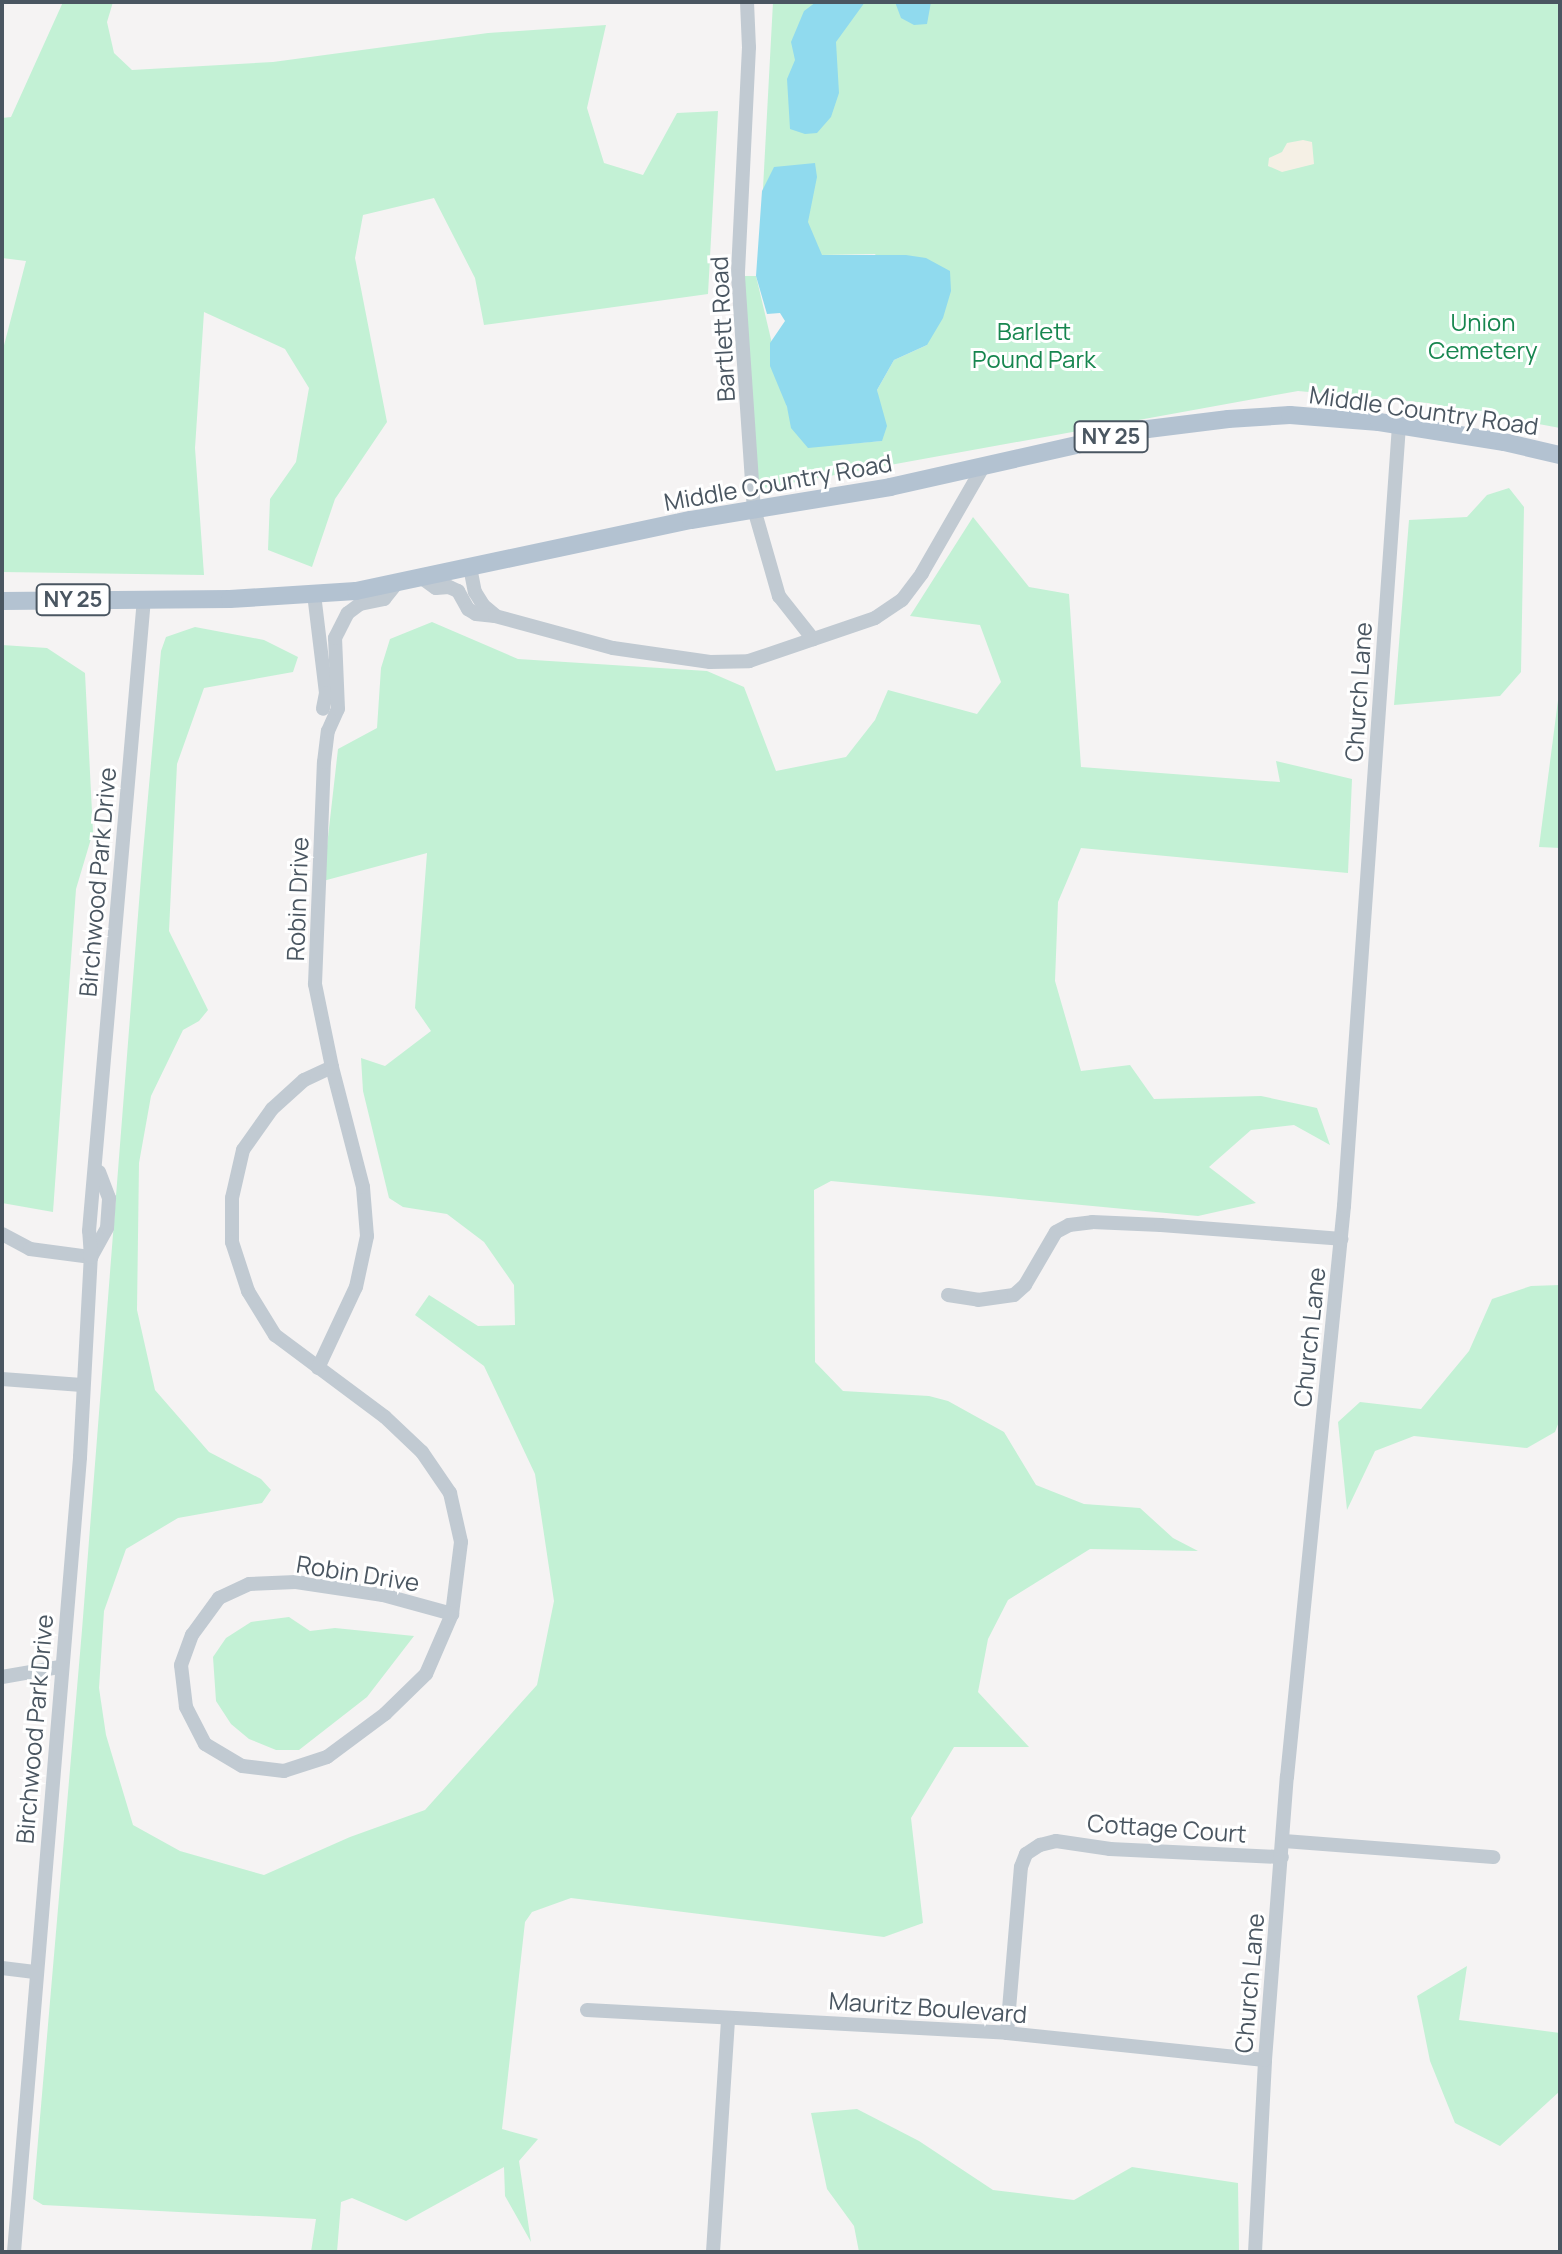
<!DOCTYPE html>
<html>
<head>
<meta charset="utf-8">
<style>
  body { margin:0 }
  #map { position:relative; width:1562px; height:2254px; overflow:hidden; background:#f5f3f3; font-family:Manrope,sans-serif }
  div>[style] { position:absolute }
  .green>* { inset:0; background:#c3f1d5 }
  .sand>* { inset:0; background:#f5f0e5 }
  .water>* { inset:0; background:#90daee }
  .minor>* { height:14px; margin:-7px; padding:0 7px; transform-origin:7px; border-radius:7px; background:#c1cad2 }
  .major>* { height:18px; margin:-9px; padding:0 9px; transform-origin:9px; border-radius:9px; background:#b3c2d1 }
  span { translate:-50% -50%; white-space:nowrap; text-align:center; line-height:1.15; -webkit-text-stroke:6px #fff; paint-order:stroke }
  .shield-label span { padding:2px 6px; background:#fff; border:2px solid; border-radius:6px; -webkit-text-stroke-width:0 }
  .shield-label { font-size:22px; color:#4a5661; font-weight:700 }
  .park-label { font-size:24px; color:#17864f }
  .street-label { font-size:24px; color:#4a5661 }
  .frame { position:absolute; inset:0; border:4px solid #4a5661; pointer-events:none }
</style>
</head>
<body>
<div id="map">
  <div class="green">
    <div style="clip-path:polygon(63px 2px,113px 2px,107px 22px,114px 53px,132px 70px,273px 62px,488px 33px,606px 25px,587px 108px,604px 163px,643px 175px,677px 113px,718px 111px,708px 294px,484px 325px,475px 278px,434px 198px,363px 215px,355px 258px,387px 422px,335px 499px,312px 567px,268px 550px,270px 499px,296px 462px,309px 388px,285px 349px,204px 312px,195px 448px,204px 575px,2px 572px,2px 353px,26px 261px,2px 258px,2px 118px,11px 117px)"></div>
    <div style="clip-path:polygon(773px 2px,1560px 2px,1560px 428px,1428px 403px,1298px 391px,753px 490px,738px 276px,756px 276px,787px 407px,808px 447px,882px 441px,877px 390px,894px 360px,927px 345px,875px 254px,822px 255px,759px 263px)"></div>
    <div style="clip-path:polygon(1509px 488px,1524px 507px,1521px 672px,1500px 696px,1394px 705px,1409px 520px,1467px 517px,1487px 495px)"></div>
    <div style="clip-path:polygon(973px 517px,1029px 587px,1069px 594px,1081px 767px,1280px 782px,1276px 761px,1352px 779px,1348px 873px,1081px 848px,1058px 902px,1055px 981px,1081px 1071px,1130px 1065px,1154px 1099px,1261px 1096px,1317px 1108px,1330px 1145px,1294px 1125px,1251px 1130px,1209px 1167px,1256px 1203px,1198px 1216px,831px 1181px,814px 1190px,815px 1362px,843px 1391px,929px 1396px,948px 1401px,1004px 1432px,1036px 1485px,1084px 1504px,1140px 1508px,1173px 1538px,1198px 1551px,1090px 1549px,1008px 1600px,988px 1639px,978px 1692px,1029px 1747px,954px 1747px,911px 1818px,923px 1923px,884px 1937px,571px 1898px,532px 1912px,525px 1922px,502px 2129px,538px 2139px,519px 2161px,531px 2242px,505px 2196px,504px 2167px,406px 2221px,352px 2198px,341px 2202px,337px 2252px,311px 2252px,316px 2219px,43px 2205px,33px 2199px,82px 1630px,142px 864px,161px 651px,166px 637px,195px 627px,264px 640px,298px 657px,293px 672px,204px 688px,177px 764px,169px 931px,208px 1010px,199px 1021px,183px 1030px,151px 1096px,139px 1163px,137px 1310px,155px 1390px,209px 1452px,261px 1479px,271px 1490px,262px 1503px,178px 1518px,126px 1549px,104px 1611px,99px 1688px,106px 1735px,133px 1825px,180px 1851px,264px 1875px,350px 1837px,425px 1810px,537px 1685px,554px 1601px,535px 1474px,484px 1366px,415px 1315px,429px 1295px,478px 1326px,515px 1325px,514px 1285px,484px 1242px,447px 1214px,403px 1207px,389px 1198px,363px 1091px,361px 1058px,385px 1066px,431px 1031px,415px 1008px,427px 853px,323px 881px,338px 749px,377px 728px,381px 668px,390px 639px,432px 622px,518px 659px,707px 671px,744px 687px,776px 771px,846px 757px,875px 720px,888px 690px,977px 714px,1001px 682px,980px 625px,910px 616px)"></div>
    <div style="clip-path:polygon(2px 645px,47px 648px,85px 673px,93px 832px,76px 889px,53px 1212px,2px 1203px)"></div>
    <div style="clip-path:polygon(1560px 685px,1560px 848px,1539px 847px)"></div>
    <div style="clip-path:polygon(1560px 1285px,1560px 1419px,1555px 1432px,1527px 1448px,1414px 1436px,1375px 1451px,1347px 1510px,1338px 1422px,1360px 1402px,1421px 1409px,1469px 1351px,1492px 1299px,1531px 1286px)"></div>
    <div style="clip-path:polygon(289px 1617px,310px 1631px,335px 1628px,414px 1636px,367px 1697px,299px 1750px,276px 1750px,249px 1739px,231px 1724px,216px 1701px,213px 1657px,226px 1638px,251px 1622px)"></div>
    <div style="clip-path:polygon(1467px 1966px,1459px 2020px,1560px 2033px,1560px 2091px,1500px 2146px,1455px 2123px,1430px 2061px,1417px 1996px)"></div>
    <div style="clip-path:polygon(857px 2109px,919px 2141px,993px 2190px,1074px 2200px,1132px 2167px,1238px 2183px,1239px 2252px,859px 2252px,854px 2226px,827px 2189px,811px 2113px)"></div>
  </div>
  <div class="sand">
    <div style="clip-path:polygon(1303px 140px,1312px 142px,1314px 164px,1282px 172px,1268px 166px,1269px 158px,1282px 152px,1287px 143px)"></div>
  </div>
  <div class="water">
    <div style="clip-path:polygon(816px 2px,865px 2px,836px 42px,839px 93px,831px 117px,817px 133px,805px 134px,790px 129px,787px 79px,795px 60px,791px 42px,804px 11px)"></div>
    <div style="clip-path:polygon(895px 2px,931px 2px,927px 24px,914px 25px,901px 18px)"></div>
    <div style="clip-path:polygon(815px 163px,817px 177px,808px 222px,822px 255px,906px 255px,926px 258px,950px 271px,951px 291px,943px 318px,927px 345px,894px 360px,877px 390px,887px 426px,882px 441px,808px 448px,791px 428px,787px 407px,770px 366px,770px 343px,785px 321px,780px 313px,767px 314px,756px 276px,762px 191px,774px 167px)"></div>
  </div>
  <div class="minor">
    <div style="left:747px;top:2px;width:45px;rotate:87.5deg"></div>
    <div style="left:749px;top:47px;width:229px;rotate:92.8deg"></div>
    <div style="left:738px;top:276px;width:234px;rotate:86.1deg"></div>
    <div style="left:754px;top:509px;width:91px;rotate:74deg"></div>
    <div style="left:779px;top:596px;width:55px;rotate:51.7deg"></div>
    <div style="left:470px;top:567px;width:25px;rotate:79deg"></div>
    <div style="left:475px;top:592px;width:15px;rotate:58deg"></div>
    <div style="left:483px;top:605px;width:16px;rotate:40deg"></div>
    <div style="left:422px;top:578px;width:17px;rotate:36deg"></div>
    <div style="left:436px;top:588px;width:13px;rotate:-4deg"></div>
    <div style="left:449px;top:587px;width:10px;rotate:24deg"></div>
    <div style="left:458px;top:591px;width:21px;rotate:61deg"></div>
    <div style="left:468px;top:609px;width:9px;rotate:32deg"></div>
    <div style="left:476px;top:614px;width:19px;rotate:6deg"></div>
    <div style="left:495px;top:616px;width:122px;rotate:15.2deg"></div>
    <div style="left:613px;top:648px;width:98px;rotate:8.2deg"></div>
    <div style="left:710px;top:662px;width:39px;rotate:-1deg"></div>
    <div style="left:749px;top:661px;width:133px;rotate:-18.8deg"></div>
    <div style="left:875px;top:618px;width:32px;rotate:-34deg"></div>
    <div style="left:902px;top:600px;width:34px;rotate:-53deg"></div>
    <div style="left:922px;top:573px;width:125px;rotate:-60.1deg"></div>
    <div style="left:314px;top:594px;width:100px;rotate:83.1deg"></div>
    <div style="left:326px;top:693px;width:16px;rotate:101deg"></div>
    <div style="left:332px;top:1067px;width:31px;rotate:155deg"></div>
    <div style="left:304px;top:1080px;width:43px;rotate:137.8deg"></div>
    <div style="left:272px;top:1109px;width:50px;rotate:125.3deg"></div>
    <div style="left:243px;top:1150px;width:49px;rotate:102.9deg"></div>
    <div style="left:232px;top:1198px;width:44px;rotate:90deg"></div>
    <div style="left:232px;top:1242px;width:52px;rotate:71.9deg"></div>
    <div style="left:248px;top:1291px;width:52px;rotate:58.5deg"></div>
    <div style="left:275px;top:1335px;width:137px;rotate:36.7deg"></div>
    <div style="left:385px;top:1417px;width:51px;rotate:43.4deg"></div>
    <div style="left:422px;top:1452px;width:50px;rotate:55.7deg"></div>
    <div style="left:450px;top:1493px;width:50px;rotate:77.3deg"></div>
    <div style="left:461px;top:1542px;width:73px;rotate:97.1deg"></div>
    <div style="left:452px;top:1614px;width:65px;rotate:113.4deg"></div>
    <div style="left:426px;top:1674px;width:57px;rotate:135.7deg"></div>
    <div style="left:385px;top:1714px;width:72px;rotate:143.4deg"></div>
    <div style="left:327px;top:1757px;width:45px;rotate:162deg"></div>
    <div style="left:284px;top:1771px;width:42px;rotate:-173.2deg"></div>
    <div style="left:242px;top:1766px;width:43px;rotate:-149.3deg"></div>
    <div style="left:205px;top:1744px;width:42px;rotate:-117.2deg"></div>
    <div style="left:186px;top:1707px;width:42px;rotate:-96.8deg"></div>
    <div style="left:181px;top:1665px;width:32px;rotate:-70deg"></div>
    <div style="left:192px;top:1635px;width:46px;rotate:-53.9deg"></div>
    <div style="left:219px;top:1598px;width:33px;rotate:-25deg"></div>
    <div style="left:249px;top:1584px;width:47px;rotate:-2.4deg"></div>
    <div style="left:296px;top:1582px;width:88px;rotate:8.5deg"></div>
    <div style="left:383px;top:1595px;width:72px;rotate:15.4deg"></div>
    <div style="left:2px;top:1234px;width:32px;rotate:28deg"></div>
    <div style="left:30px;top:1249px;width:62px;rotate:7.5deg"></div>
    <div style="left:91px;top:1257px;width:33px;rotate:-61deg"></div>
    <div style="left:107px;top:1228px;width:30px;rotate:-86deg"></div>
    <div style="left:109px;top:1198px;width:28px;rotate:-111deg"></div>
    <div style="left:948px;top:1295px;width:30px;rotate:9deg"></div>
    <div style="left:978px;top:1300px;width:36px;rotate:-8deg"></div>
    <div style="left:1014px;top:1295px;width:15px;rotate:-42deg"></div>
    <div style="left:1025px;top:1285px;width:61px;rotate:-59.7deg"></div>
    <div style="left:1056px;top:1232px;width:15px;rotate:-28deg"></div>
    <div style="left:1069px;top:1225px;width:23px;rotate:-7deg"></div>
    <div style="left:1092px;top:1222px;width:69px;rotate:2.5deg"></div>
    <div style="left:1161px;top:1225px;width:181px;rotate:4.4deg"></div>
    <div style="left:318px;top:1368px;width:89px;rotate:-64.9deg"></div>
    <div style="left:356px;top:1287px;width:52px;rotate:-77.8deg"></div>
    <div style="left:367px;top:1236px;width:49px;rotate:-94.7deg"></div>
    <div style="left:363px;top:1187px;width:124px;rotate:-104.5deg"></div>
    <div style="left:332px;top:1067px;width:85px;rotate:-101.6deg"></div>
    <div style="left:315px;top:984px;width:222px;rotate:-87.7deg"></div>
    <div style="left:324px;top:762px;width:31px;rotate:-83deg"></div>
    <div style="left:328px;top:731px;width:24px;rotate:-66deg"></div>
    <div style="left:338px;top:709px;width:71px;rotate:-92.4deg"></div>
    <div style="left:335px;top:638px;width:28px;rotate:-63deg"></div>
    <div style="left:348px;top:613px;width:15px;rotate:-37deg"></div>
    <div style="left:360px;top:604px;width:25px;rotate:-12deg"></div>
    <div style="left:384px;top:599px;width:21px;rotate:-51deg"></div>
    <div style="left:2px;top:1379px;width:80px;rotate:4.3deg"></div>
    <div style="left:2px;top:1677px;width:59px;rotate:-9.8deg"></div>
    <div style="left:1284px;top:1841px;width:210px;rotate:4.4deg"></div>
    <div style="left:2px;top:1968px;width:35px;rotate:7deg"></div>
    <div style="left:587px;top:2010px;width:421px;rotate:3.1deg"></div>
    <div style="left:1007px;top:2033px;width:259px;rotate:6deg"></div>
    <div style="left:1007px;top:2033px;width:167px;rotate:-85.2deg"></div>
    <div style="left:1021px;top:1867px;width:14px;rotate:-69deg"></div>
    <div style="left:1026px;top:1854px;width:17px;rotate:-33deg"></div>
    <div style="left:1040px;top:1845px;width:16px;rotate:-14deg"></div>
    <div style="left:1056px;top:1841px;width:55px;rotate:8.4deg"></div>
    <div style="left:1110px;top:1849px;width:172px;rotate:2.7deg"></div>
    <div style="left:14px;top:2252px;width:798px;rotate:-85.25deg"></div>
    <div style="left:80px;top:1457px;width:200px;rotate:-86.9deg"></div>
    <div style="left:91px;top:1257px;width:26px;rotate:-94deg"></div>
    <div style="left:89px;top:1231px;width:634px;rotate:-85.03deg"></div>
    <div style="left:713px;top:2252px;width:234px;rotate:-86.3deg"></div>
    <div style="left:1255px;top:2252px;width:192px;rotate:-87deg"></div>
    <div style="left:1265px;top:2060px;width:284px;rotate:-85.6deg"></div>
    <div style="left:1287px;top:1777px;width:574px;rotate:-84.3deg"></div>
    <div style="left:1344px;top:1206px;width:782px;rotate:-85.97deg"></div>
  </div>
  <div class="major">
    <div style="left:2px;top:601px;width:228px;rotate:-0.5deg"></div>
    <div style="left:230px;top:599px;width:126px;rotate:-3.6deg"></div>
    <div style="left:356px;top:591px;width:342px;rotate:-12deg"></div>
    <div style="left:691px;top:520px;width:202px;rotate:-9.4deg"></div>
    <div style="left:890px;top:487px;width:264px;rotate:-12.7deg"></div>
    <div style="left:1148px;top:429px;width:81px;rotate:-7.1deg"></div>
    <div style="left:1228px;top:419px;width:62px;rotate:-3.7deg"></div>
    <div style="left:1290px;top:415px;width:89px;rotate:4.5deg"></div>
    <div style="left:1379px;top:422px;width:127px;rotate:9.1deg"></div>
    <div style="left:1504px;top:442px;width:57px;rotate:13.1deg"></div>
  </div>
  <div class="shield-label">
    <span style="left:1111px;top:437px">NY 25</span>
    <span style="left:73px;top:600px">NY 25</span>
  </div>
  <div class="park-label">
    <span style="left:1483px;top:336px">Union<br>Cemetery</span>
    <span style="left:1034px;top:345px">Barlett<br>Pound Park</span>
  </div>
  <div class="street-label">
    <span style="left:722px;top:329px;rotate:-93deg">Bartlett Road</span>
    <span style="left:1424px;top:410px;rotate:8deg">Middle Country Road</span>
    <span style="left:778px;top:482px;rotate:-10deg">Middle Country Road</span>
    <span style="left:1358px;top:692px;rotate:-86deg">Church Lane</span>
    <span style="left:97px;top:882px;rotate:-85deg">Birchwood Park Drive</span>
    <span style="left:297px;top:899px;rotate:-88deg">Robin Drive</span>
    <span style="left:1309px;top:1337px;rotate:-84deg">Church Lane</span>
    <span style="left:358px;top:1573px;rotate:9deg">Robin Drive</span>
    <span style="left:34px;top:1729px;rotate:-85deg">Birchwood Park Drive</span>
    <span style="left:1167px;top:1828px;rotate:4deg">Cottage Court</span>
    <span style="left:1249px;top:1983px;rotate:-85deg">Church Lane</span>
    <span style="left:928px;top:2007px;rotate:4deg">Mauritz Boulevard</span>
  </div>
  <div class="frame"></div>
</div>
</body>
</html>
